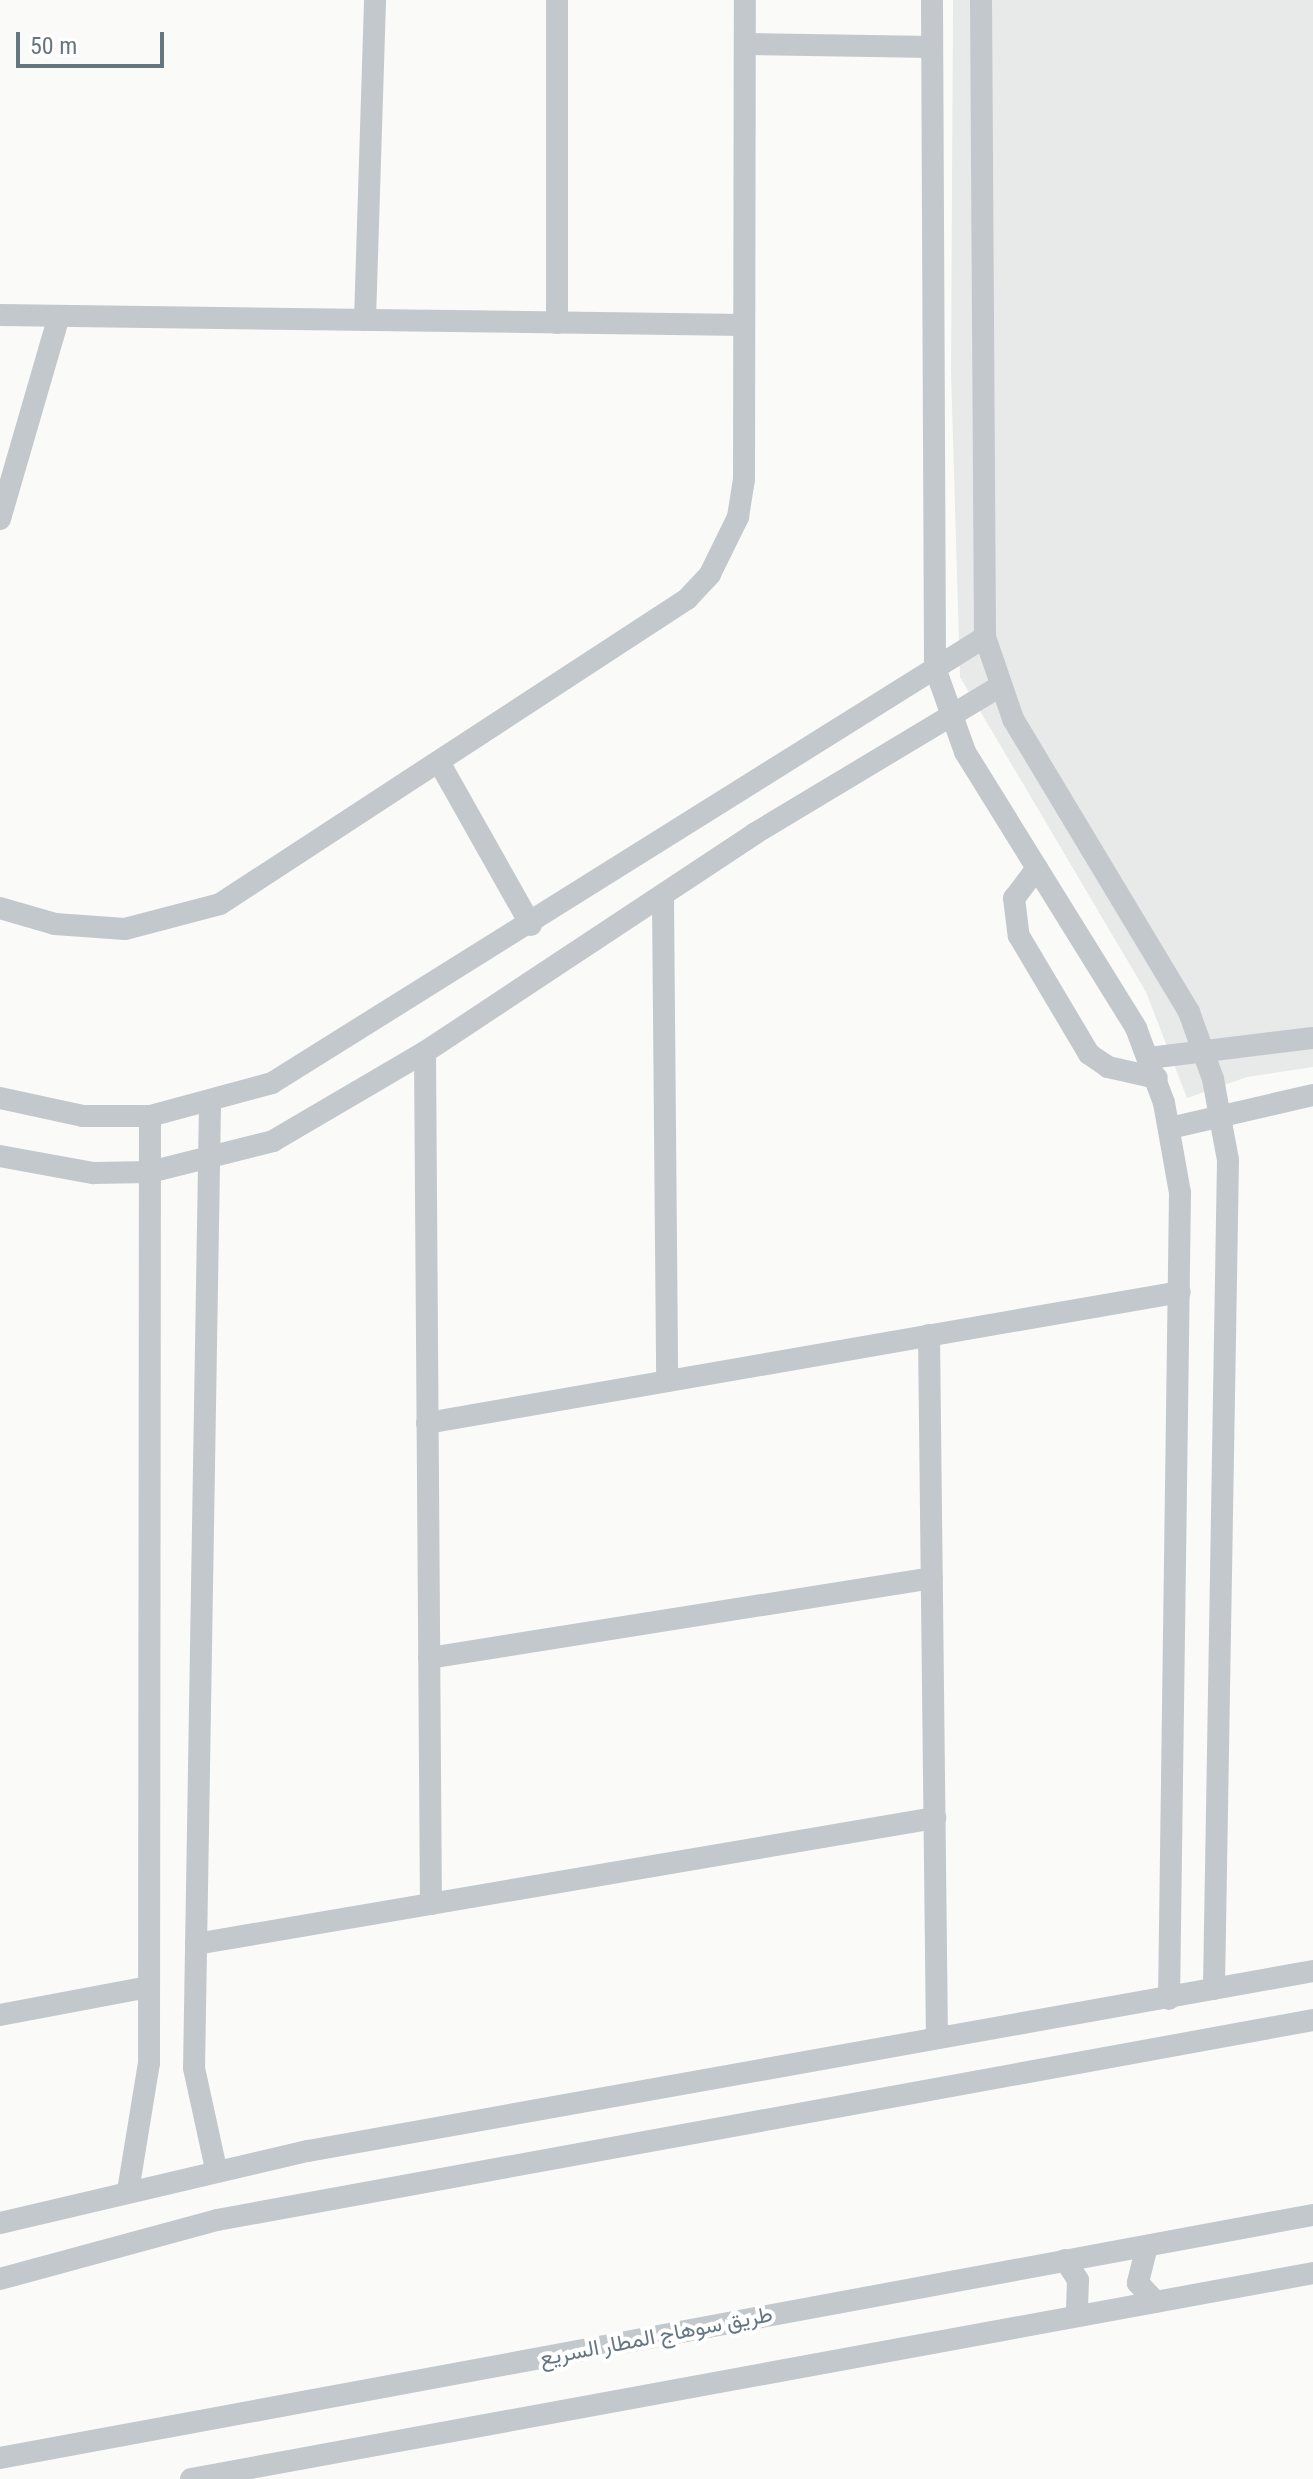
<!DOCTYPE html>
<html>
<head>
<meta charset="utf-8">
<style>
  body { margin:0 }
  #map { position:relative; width:1313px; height:2479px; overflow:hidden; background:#fafaf8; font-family:"Roboto Condensed",Vazirmatn,sans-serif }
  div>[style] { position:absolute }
  .built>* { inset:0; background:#e8e9e9 }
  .minor>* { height:22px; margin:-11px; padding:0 11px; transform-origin:11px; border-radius:11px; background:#c3c8cc }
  span { translate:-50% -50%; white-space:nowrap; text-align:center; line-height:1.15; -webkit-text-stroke:8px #fff; paint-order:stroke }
  .street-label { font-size:22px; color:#657683 }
  .scale { position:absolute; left:16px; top:32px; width:148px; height:36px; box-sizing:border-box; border:4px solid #657683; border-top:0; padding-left:10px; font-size:24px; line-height:28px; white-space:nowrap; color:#657683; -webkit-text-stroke:6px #fff; paint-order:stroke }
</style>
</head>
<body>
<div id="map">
  <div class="built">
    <div style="clip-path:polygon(953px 0,1313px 0,1313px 1067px,1247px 1077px,1187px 1098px,1146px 992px,960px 677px,951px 371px)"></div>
  </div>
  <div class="minor">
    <div style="left:557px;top:0;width:323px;rotate:90deg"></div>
    <div style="left:932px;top:0;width:668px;rotate:89.74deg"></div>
    <div style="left:935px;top:668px;width:89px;rotate:70.3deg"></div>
    <div style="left:965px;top:752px;width:325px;rotate:58.2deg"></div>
    <div style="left:1136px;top:1028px;width:80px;rotate:69.5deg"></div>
    <div style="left:1164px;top:1103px;width:91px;rotate:79.9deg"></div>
    <div style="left:1180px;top:1193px;width:806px;rotate:90.78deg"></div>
    <div style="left:981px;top:0;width:637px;rotate:89.64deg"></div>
    <div style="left:985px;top:637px;width:87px;rotate:71.1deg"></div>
    <div style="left:1013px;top:719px;width:342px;rotate:59deg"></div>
    <div style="left:1189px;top:1012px;width:71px;rotate:70.3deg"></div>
    <div style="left:1213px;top:1079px;width:82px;rotate:79.5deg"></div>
    <div style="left:1228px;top:1160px;width:829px;rotate:90.97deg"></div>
    <div style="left:745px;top:44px;width:187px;rotate:0.9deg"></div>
    <div style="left:0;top:315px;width:744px;rotate:0.77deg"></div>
    <div style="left:365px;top:320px;width:320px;rotate:-88.2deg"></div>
    <div style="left:0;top:519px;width:211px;rotate:-73.8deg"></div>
    <div style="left:439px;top:762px;width:187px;rotate:60.6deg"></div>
    <div style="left:1037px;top:868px;width:38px;rotate:127deg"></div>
    <div style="left:1014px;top:898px;width:38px;rotate:83deg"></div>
    <div style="left:1019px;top:936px;width:137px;rotate:59.3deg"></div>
    <div style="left:1089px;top:1054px;width:23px;rotate:34deg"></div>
    <div style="left:1108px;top:1067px;width:50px;rotate:12.7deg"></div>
    <div style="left:663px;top:900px;width:481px;rotate:89.5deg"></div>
    <div style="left:0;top:908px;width:57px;rotate:16.2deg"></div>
    <div style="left:55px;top:924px;width:70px;rotate:4.1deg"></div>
    <div style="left:125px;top:929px;width:98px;rotate:-14.7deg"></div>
    <div style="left:220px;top:904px;width:558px;rotate:-33.15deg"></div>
    <div style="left:687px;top:599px;width:34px;rotate:-47deg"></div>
    <div style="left:710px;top:574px;width:64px;rotate:-63.8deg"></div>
    <div style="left:738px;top:517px;width:37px;rotate:-81deg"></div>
    <div style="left:744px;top:480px;width:480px;rotate:-89.9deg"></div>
    <div style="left:425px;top:1052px;width:852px;rotate:89.6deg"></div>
    <div style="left:1149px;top:1058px;width:165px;rotate:-7deg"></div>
    <div style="left:0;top:1098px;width:85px;rotate:12.2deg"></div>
    <div style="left:83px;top:1116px;width:67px"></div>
    <div style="left:150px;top:1116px;width:126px;rotate:-15.1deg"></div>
    <div style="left:272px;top:1083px;width:841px;rotate:-32.03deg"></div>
    <div style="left:210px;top:1105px;width:963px;rotate:90.95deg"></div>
    <div style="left:194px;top:2068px;width:103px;rotate:77.7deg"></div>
    <div style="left:1170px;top:1128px;width:147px;rotate:-13deg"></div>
    <div style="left:0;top:1156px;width:95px;rotate:10.4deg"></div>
    <div style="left:93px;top:1173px;width:57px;rotate:-1deg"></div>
    <div style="left:150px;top:1172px;width:127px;rotate:-14.1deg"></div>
    <div style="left:273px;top:1141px;width:176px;rotate:-30.4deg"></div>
    <div style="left:425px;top:1052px;width:395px;rotate:-33.5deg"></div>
    <div style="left:754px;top:834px;width:286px;rotate:-31deg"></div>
    <div style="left:929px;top:1335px;width:703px;rotate:89.35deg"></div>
    <div style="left:427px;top:1423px;width:764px;rotate:-9.87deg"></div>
    <div style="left:429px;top:1658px;width:509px;rotate:-9.04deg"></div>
    <div style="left:196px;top:1944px;width:750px;rotate:-9.68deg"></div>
    <div style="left:0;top:2015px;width:151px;rotate:-10.7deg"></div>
    <div style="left:128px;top:2191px;width:130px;rotate:-80.7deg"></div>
    <div style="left:149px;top:2063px;width:947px;rotate:-89.94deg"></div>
    <div style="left:0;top:2223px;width:316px;rotate:-13.2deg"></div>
    <div style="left:308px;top:2151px;width:1021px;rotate:-10.15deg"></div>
    <div style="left:1147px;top:2246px;width:38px;rotate:104deg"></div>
    <div style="left:1138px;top:2283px;width:26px;rotate:47deg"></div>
    <div style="left:1065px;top:2260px;width:24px;rotate:57deg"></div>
    <div style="left:1078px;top:2280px;width:35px;rotate:92deg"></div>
    <div style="left:0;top:2279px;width:225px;rotate:-15.2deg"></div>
    <div style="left:217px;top:2220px;width:1114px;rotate:-10.34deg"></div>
    <div style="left:0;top:2458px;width:1335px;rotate:-10.49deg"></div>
    <div style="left:191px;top:2479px;width:1141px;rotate:-10.4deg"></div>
  </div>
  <div class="street-label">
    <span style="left:656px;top:2336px;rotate:-11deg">طريق سوهاج المطار السريع</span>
  </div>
  <div class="scale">50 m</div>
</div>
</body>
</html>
